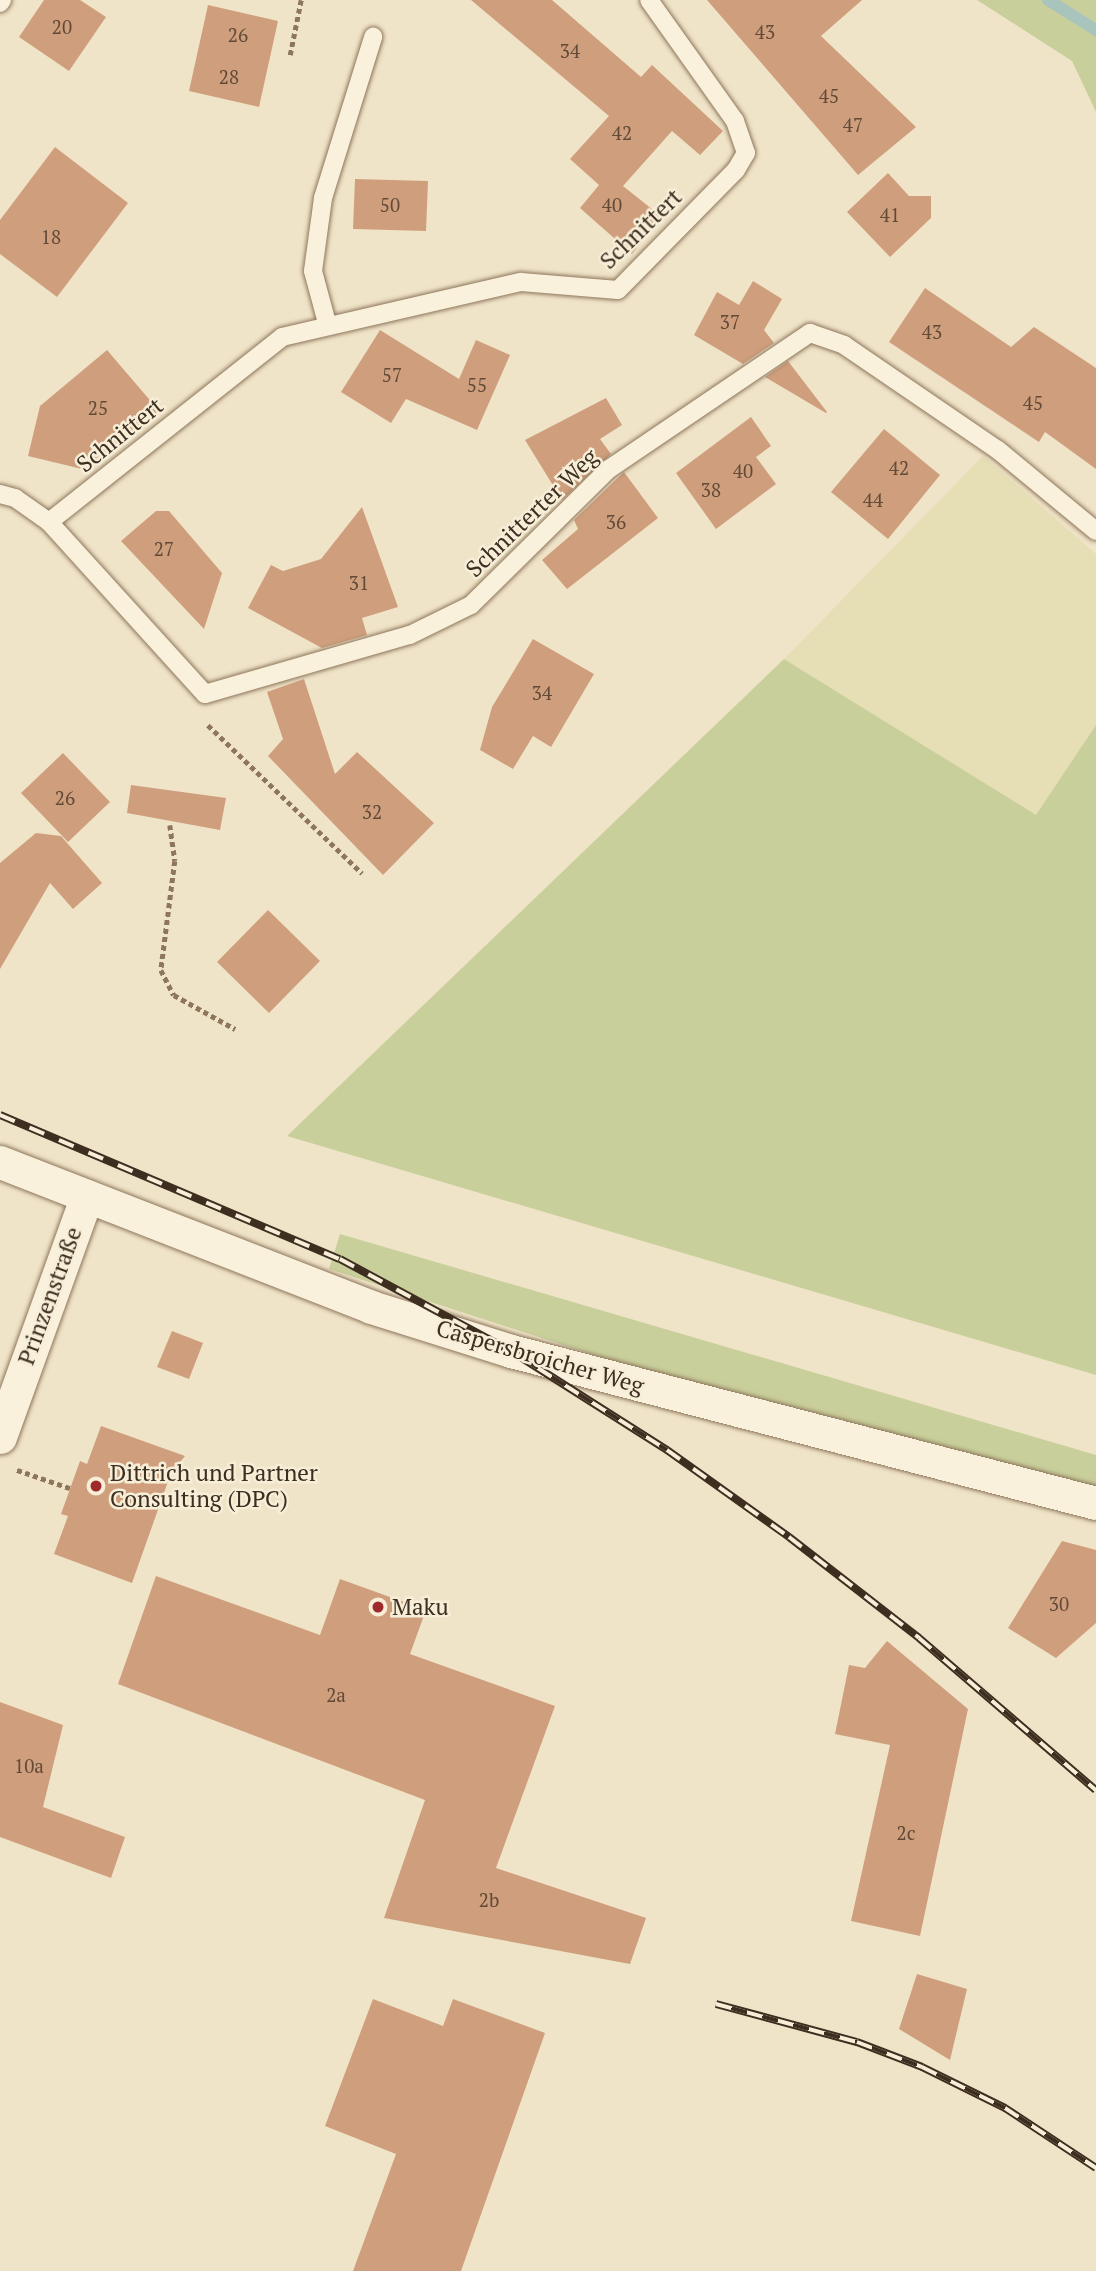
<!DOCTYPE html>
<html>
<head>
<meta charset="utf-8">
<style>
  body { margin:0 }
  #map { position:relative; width:1096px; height:2271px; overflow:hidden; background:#f0e4c8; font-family:"PT Serif",serif }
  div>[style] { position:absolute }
  .farmland>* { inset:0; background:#e6deb5 }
  .green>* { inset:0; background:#c9cf9b }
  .stream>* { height:12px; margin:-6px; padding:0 6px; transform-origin:6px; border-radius:6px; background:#a9c4bc }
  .building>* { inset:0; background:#cf9f7d }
  .path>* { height:4.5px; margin-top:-2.25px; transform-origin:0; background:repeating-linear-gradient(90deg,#8d765c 0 5px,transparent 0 8.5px) }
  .roads { filter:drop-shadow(0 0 2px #8d765c) drop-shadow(0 0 2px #8d765c) }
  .service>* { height:18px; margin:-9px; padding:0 9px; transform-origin:9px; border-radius:9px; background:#faf1dc }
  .minor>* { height:33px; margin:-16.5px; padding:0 16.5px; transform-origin:16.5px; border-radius:16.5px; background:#faf1dc }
  .rail>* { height:8px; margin-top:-4px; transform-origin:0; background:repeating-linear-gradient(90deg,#f7eed8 0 16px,#3d2e20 0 32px); box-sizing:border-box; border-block:2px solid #3d2e20 }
  .dots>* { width:19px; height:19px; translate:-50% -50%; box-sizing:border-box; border:4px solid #f7eed8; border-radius:50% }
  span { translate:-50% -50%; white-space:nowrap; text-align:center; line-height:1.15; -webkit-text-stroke:5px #f7eed8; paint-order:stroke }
  .number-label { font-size:19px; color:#624a37 }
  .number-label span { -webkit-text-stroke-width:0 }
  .street-label { font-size:23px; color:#3d2e20 }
  .poi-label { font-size:23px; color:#3d2e20 }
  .left { translate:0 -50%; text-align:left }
</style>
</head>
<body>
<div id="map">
  <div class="farmland">
    <div style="clip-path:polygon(983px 456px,1096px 554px,1096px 725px,1037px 816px,784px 659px)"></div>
  </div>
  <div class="green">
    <div style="clip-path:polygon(977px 0,1096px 0,1096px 112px,1072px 61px)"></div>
    <div style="clip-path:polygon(784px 659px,1036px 815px,1096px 725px,1096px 1375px,287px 1136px)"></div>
    <div style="clip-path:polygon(340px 1234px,1096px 1455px,1096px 1488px,622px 1364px,329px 1269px)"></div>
  </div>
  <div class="stream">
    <div style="left:1048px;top:0;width:57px;rotate:32deg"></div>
  </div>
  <div class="building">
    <div style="clip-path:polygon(44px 0,80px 0,106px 17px,69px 71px,19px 37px)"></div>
    <div style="clip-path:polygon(471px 0,552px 0,641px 77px,652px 65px,723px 131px,700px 155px,672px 131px,623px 186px,662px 217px,632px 254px,580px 208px,599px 185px,570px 159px,609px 116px)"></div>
    <div style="clip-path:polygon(707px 0,862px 0,821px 36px,916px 127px,858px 175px)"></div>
    <div style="clip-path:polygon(208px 5px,278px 21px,259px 107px,189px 91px)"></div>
    <div style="clip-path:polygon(55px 147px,128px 203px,57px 297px,0 254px,0 220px)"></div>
    <div style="clip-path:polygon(888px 173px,909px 196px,931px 196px,931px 218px,890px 257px,847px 212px)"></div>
    <div style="clip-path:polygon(355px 179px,428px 181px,426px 231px,353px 229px)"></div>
    <div style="clip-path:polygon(753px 281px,782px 299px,764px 330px,774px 343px,743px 364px,694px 335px,717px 292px,739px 305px)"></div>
    <div style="clip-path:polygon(925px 288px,1011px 347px,1034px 327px,1096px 368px,1096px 469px,1045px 432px,1039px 442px,889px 342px)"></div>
    <div style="clip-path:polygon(380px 330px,459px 379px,476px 340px,510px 355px,477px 430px,406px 399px,391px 423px,341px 392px)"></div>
    <div style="clip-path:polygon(107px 350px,160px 412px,82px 469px,28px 456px,40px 406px)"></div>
    <div style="clip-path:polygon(788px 361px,827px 412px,826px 413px,765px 377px)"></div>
    <div style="clip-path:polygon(606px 398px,622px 425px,600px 439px,611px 454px,562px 500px,525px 440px)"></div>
    <div style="clip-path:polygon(751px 417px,771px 446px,756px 457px,776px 484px,716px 529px,676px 473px)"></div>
    <div style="clip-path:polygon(884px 429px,940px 475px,888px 539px,831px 492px)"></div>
    <div style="clip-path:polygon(624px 472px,658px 518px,567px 589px,542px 560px,578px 529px,574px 520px)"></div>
    <div style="clip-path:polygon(362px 507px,398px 607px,362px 618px,367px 635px,322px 648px,248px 608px,271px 565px,283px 571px,321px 559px)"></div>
    <div style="clip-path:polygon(156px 511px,169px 511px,222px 573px,204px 629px,121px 541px)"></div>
    <div style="clip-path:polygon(533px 639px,594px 674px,551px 747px,533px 736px,513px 769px,480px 750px,492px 707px)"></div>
    <div style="clip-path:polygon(304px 679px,335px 774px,357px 752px,434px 823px,383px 875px,268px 756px,283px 739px,267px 692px)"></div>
    <div style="clip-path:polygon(63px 753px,110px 802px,68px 842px,21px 793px)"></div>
    <div style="clip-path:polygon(131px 785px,226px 798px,220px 830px,127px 813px)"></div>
    <div style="clip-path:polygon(36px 833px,61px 836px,102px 883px,73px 909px,50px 883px,0 969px,0 863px)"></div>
    <div style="clip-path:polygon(268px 910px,320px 961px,269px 1013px,217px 962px)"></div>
    <div style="clip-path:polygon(172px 1331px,203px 1343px,189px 1379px,157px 1367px)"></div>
    <div style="clip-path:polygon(101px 1426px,185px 1456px,171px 1473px,132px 1583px,54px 1554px,68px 1516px,61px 1514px,80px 1461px,87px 1464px)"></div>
    <div style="clip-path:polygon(1062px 1541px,1096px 1550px,1096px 1623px,1056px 1658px,1008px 1628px)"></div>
    <div style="clip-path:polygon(156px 1576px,320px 1635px,340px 1579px,426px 1610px,410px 1654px,555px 1706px,496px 1868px,646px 1918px,630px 1964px,384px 1918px,425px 1800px,118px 1684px)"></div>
    <div style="clip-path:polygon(887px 1641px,968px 1709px,920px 1936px,851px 1921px,890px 1745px,835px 1734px,849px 1665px,865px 1668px)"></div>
    <div style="clip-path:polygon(0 1702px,63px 1725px,43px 1807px,125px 1837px,111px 1878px,0 1837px)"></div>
    <div style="clip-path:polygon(917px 1974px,967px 1989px,950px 2060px,899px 2029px)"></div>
    <div style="clip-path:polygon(373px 1999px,443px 2026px,453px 1999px,545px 2033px,461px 2271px,353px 2271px,396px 2154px,325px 2126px)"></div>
  </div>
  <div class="path">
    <div style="left:290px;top:55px;width:56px;rotate:-78.7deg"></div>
    <div style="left:208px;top:725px;width:214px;rotate:43.9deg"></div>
    <div style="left:170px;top:825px;width:36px;rotate:82deg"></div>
    <div style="left:175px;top:861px;width:110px;rotate:97.3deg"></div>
    <div style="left:161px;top:970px;width:28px;rotate:63deg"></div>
    <div style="left:174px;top:995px;width:70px;rotate:29.1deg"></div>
    <div style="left:17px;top:1470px;width:56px;rotate:18.8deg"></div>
  </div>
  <div class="roads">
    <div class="service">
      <div style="left:0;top:3px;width:4px;rotate:-56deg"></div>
      <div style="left:327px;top:323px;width:54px;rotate:-105.1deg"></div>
      <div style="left:313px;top:271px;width:74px;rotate:-82.2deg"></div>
      <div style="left:323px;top:198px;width:169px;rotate:-72.7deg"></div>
      <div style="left:0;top:494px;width:16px;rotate:15deg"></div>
      <div style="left:15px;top:498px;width:42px;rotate:35.2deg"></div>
      <div style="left:49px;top:522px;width:232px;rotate:47.8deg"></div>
      <div style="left:205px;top:694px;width:213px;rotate:-16.1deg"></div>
      <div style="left:410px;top:635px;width:68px;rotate:-26.2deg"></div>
      <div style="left:471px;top:605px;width:194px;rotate:-44.6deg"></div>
      <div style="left:609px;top:469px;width:243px;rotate:-34.1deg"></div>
      <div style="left:810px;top:333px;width:36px;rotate:19deg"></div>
      <div style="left:844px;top:345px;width:186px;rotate:34.3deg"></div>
      <div style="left:998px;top:450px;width:127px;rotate:39.6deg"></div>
      <div style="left:49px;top:522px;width:298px;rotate:-38.4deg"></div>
      <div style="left:282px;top:337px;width:245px;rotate:-13deg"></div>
      <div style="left:521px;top:282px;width:97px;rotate:4.7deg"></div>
      <div style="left:618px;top:290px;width:168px;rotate:-45.5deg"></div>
      <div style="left:736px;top:170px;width:20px;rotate:-60deg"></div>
      <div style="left:746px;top:153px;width:34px;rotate:-109deg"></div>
      <div style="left:735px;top:121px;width:148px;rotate:-125.4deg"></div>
    </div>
    <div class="minor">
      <div style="left:0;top:1162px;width:398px;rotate:21.3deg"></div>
      <div style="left:371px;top:1307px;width:147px;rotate:17.4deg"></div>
      <div style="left:511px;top:1351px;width:604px;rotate:14.57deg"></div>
      <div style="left:0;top:1437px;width:256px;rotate:-70.2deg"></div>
    </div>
  </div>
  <div class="rail">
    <div style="left:0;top:1115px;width:369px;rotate:23deg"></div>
    <div style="left:340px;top:1259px;width:194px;rotate:28.3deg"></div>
    <div style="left:511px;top:1351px;width:185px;rotate:32.4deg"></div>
    <div style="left:667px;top:1450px;width:150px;rotate:35.5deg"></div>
    <div style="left:789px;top:1537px;width:165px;rotate:37.8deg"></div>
    <div style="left:919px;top:1638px;width:233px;rotate:40.7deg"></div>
    <div style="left:716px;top:2004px;width:146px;rotate:15.1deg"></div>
    <div style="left:857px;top:2042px;width:70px;rotate:21deg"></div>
    <div style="left:922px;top:2067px;width:93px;rotate:26.3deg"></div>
    <div style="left:1005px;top:2108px;width:109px;rotate:33.4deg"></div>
  </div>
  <div class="dots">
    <div style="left:96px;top:1486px;background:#9e2a2b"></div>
    <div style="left:378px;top:1607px;background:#9e2a2b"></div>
  </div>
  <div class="number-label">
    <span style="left:62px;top:27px">20</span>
    <span style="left:765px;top:32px">43</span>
    <span style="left:238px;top:35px">26</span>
    <span style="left:570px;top:51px">34</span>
    <span style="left:229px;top:77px">28</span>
    <span style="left:829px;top:96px">45</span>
    <span style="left:853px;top:125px">47</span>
    <span style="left:622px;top:133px">42</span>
    <span style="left:390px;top:205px">50</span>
    <span style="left:612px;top:205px">40</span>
    <span style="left:890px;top:215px">41</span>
    <span style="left:51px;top:237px">18</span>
    <span style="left:730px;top:322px">37</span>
    <span style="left:932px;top:332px">43</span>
    <span style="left:392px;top:375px">57</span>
    <span style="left:477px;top:385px">55</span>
    <span style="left:1033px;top:403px">45</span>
    <span style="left:98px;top:408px">25</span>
    <span style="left:899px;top:468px">42</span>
    <span style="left:743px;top:471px">40</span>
    <span style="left:711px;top:490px">38</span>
    <span style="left:873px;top:500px">44</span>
    <span style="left:616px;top:522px">36</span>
    <span style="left:164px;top:549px">27</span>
    <span style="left:359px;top:583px">31</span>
    <span style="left:542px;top:693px">34</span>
    <span style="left:65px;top:798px">26</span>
    <span style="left:372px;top:812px">32</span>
    <span style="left:1059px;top:1604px">30</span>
    <span style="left:336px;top:1695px">2a</span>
    <span style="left:29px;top:1766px">10a</span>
    <span style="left:906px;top:1833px">2c</span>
    <span style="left:489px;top:1900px">2b</span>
  </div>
  <div class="street-label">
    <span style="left:641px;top:229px;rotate:-44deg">Schnittert</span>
    <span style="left:120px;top:435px;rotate:-39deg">Schnittert</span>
    <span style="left:532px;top:513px;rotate:-44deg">Schnitterter Weg</span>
    <span style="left:50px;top:1296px;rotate:-70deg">Prinzenstraße</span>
    <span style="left:540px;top:1357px;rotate:16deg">Caspersbroicher Weg</span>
  </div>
  <div class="poi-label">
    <span class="left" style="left:110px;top:1486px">Dittrich und Partner<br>Consulting (DPC)</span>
    <span class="left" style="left:392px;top:1607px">Maku</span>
  </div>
</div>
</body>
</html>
